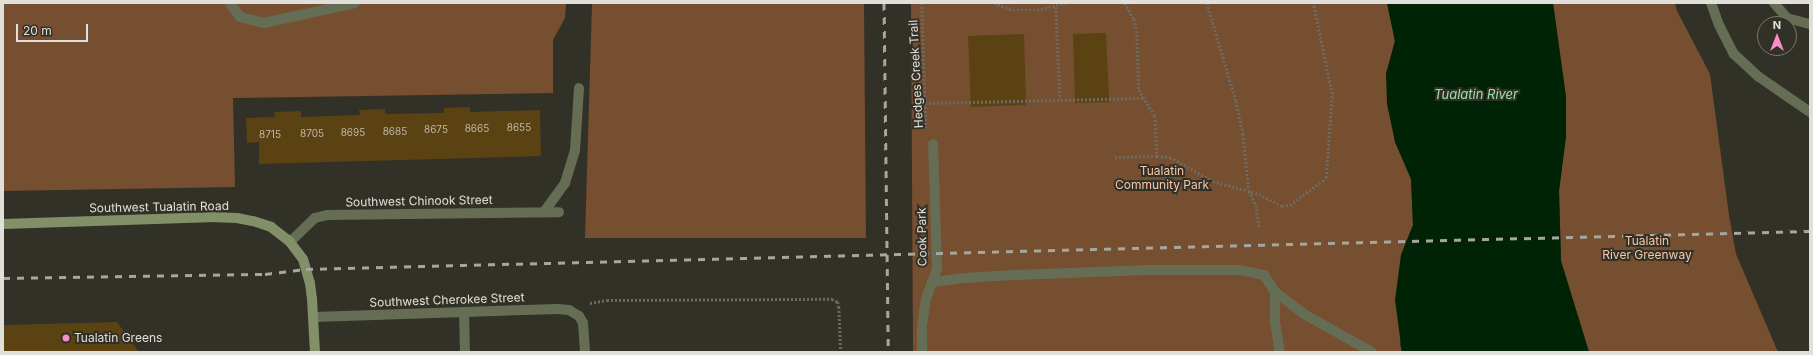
<!DOCTYPE html>
<html>
<head>
<meta charset="utf-8">
<style>
  body { margin:0 }
  #map { position:relative; width:1813px; height:355px; overflow:hidden; background:#323127; font-family:Inter,sans-serif }
  div>[style] { position:absolute }
  .green>* { inset:0; background:#764e30 }
  .water>* { inset:0; background:#002305 }
  .building>* { inset:0; background:#5b4213 }
  .path>* { height:2.5px; margin-top:-1.25px; transform-origin:0; background:repeating-linear-gradient(90deg,#6c6b63 0 2px,transparent 0 4px) }
  .lane>* { height:10px; margin:-5px; padding:0 5px; transform-origin:5px; border-radius:5px; background:#656e55 }
  .street>* { height:10px; margin:-5px; padding:0 5px; transform-origin:5px; border-radius:5px; background:#656e55 }
  .secondary>* { height:10px; margin:-5px; padding:0 5px; transform-origin:5px; border-radius:5px; background:#819068 }
  .rail>* { height:3px; margin-top:-1.5px; transform-origin:0; background:repeating-linear-gradient(90deg,#a7a69f 0 7px,transparent 0 14px) }
  .dots>* { width:11px; height:11px; translate:-50% -50%; box-sizing:border-box; border:2px solid #323127; border-radius:50% }
  span { translate:-50% -50%; white-space:nowrap; text-align:center; line-height:1.15; -webkit-text-stroke:4px #323127; paint-order:stroke }
  .number-label { font-size:10px; color:#bfb8a8 }
  .number-label span { -webkit-text-stroke-width:0 }
  .street-label { font-size:12px; color:#e0dfd9 }
  .park-label { font-size:12px; color:#f7c7a6 }
  .poi-label { font-size:12px; color:#e0dfd9 }
  .left { translate:0 -50%; text-align:left }
  .water-label { font-size:13px; color:#98e3a1; font-style:italic }
  .frame { position:absolute; inset:0; border:4px solid #e0dfd9; pointer-events:none }
  .north { position:absolute; left:1757px; top:16px; width:40px; height:40px; box-sizing:border-box; background:#323127; border:1px solid #78776e; border-radius:50%; rotate:0deg; font-size:11px; font-weight:700; line-height:16px; text-align:center; color:#e0dfd9 }
  .north::after { content:''; display:block; margin:auto; width:14px; height:18px; background:#fa8fc6; clip-path:polygon(50% 0,100% 100%,50% 72%,0 100%) }
  .scale { position:absolute; left:16px; top:24px; width:72px; height:18px; box-sizing:border-box; border:2px solid #e0dfd9; border-top:0; padding-left:5px; font-size:12px; line-height:14px; white-space:nowrap; color:#e0dfd9; -webkit-text-stroke:3px #323127; paint-order:stroke }
</style>
</head>
<body>
<div id="map">
  <div class="green">
    <div style="clip-path:polygon(3px 3px,566px 3px,565px 18px,553px 40px,553px 93px,233px 98px,235px 187px,3px 191px)"></div>
    <div style="clip-path:polygon(592px 3px,864px 3px,866px 238px,585px 238px)"></div>
    <div style="clip-path:polygon(911px 3px,1387px 3px,1395px 41px,1386px 74px,1395px 142px,1411px 179px,1413px 225px,1401px 255px,1400px 345px,1402px 352px,913px 352px)"></div>
    <div style="clip-path:polygon(1553px 3px,1675px 3px,1677px 11px,1710px 74px,1729px 215px,1736px 254px,1778px 352px,1589px 352px,1561px 261px,1559px 191px,1566px 136px,1566px 97px)"></div>
  </div>
  <div class="water">
    <div style="clip-path:polygon(1387px 3px,1553px 3px,1566px 97px,1566px 136px,1559px 191px,1561px 261px,1589px 352px,1402px 352px,1395px 300px,1401px 255px,1413px 225px,1411px 179px,1395px 142px,1387px 104px,1386px 74px,1395px 41px)"></div>
  </div>
  <div class="building">
    <div style="clip-path:polygon(1106px 33px,1109px 102px,1075px 103px,1073px 34px)"></div>
    <div style="clip-path:polygon(1024px 34px,1026px 105px,971px 107px,968px 36px)"></div>
    <div style="clip-path:polygon(470px 107px,470px 112px,540px 110px,541px 156px,259px 164px,259px 142px,247px 143px,246px 118px,275px 117px,274px 112px,301px 111px,301px 117px,360px 115px,359px 110px,385px 109px,385px 114px,444px 113px,444px 108px)"></div>
    <div style="clip-path:polygon(117px 322px,139px 352px,3px 352px,3px 325px)"></div>
  </div>
  <div class="path">
    <div style="left:922px;top:3px;width:125px;rotate:88.2deg"></div>
    <div style="left:994px;top:3px;width:20px;rotate:20deg"></div>
    <div style="left:1013px;top:10px;width:24px"></div>
    <div style="left:1037px;top:10px;width:29px;rotate:-14deg"></div>
    <div style="left:1125px;top:3px;width:18px;rotate:61deg"></div>
    <div style="left:1134px;top:19px;width:12px;rotate:76deg"></div>
    <div style="left:1137px;top:31px;width:59px;rotate:88.1deg"></div>
    <div style="left:1139px;top:90px;width:31px;rotate:58deg"></div>
    <div style="left:1155px;top:116px;width:40px;rotate:87.1deg"></div>
    <div style="left:1157px;top:156px;width:13px;rotate:4deg"></div>
    <div style="left:1170px;top:157px;width:49px;rotate:29.2deg"></div>
    <div style="left:1213px;top:181px;width:48px;rotate:15.8deg"></div>
    <div style="left:1259px;top:194px;width:26px;rotate:28deg"></div>
    <div style="left:1282px;top:206px;width:8px;rotate:-7deg"></div>
    <div style="left:1290px;top:205px;width:45px;rotate:-36.9deg"></div>
    <div style="left:1326px;top:178px;width:84px;rotate:-85.9deg"></div>
    <div style="left:1332px;top:94px;width:93px;rotate:-101.8deg"></div>
    <div style="left:1207px;top:3px;width:102px;rotate:73.5deg"></div>
    <div style="left:1236px;top:101px;width:34px;rotate:78deg"></div>
    <div style="left:1243px;top:134px;width:57px;rotate:84deg"></div>
    <div style="left:1249px;top:191px;width:16px;rotate:63deg"></div>
    <div style="left:1256px;top:205px;width:24px;rotate:81deg"></div>
    <div style="left:1056px;top:7px;width:93px;rotate:87.5deg"></div>
    <div style="left:925px;top:103px;width:218px;rotate:-1.3deg"></div>
    <div style="left:1115px;top:157px;width:42px;rotate:-1.4deg"></div>
    <div style="left:590px;top:303px;width:17px;rotate:-10deg"></div>
    <div style="left:607px;top:300px;width:225px;rotate:-0.3deg"></div>
    <div style="left:832px;top:299px;width:7px;rotate:27deg"></div>
    <div style="left:838px;top:302px;width:5px;rotate:79deg"></div>
    <div style="left:839px;top:307px;width:45px;rotate:87.5deg"></div>
  </div>
  <div class="lane">
    <div style="left:230px;top:3px;width:17px;rotate:54deg"></div>
    <div style="left:240px;top:17px;width:25px;rotate:14deg"></div>
    <div style="left:264px;top:23px;width:93px;rotate:-12.4deg"></div>
    <div style="left:1711px;top:3px;width:23px;rotate:70deg"></div>
    <div style="left:1719px;top:25px;width:33px;rotate:63deg"></div>
    <div style="left:1734px;top:54px;width:34px;rotate:43deg"></div>
    <div style="left:1759px;top:77px;width:62px;rotate:34.5deg"></div>
    <div style="left:1774px;top:3px;width:20px;rotate:49deg"></div>
    <div style="left:1787px;top:18px;width:24px;rotate:15deg"></div>
    <div style="left:932px;top:282px;width:33px;rotate:-7deg"></div>
    <div style="left:965px;top:278px;width:48px;rotate:-3.6deg"></div>
    <div style="left:1013px;top:275px;width:134px;rotate:-2.1deg"></div>
    <div style="left:1147px;top:270px;width:93px"></div>
    <div style="left:1240px;top:270px;width:25px;rotate:12deg"></div>
    <div style="left:1264px;top:275px;width:20px;rotate:57deg"></div>
    <div style="left:1275px;top:292px;width:30px;rotate:90deg"></div>
    <div style="left:1275px;top:322px;width:30px;rotate:81deg"></div>
    <div style="left:1275px;top:292px;width:36px;rotate:37deg"></div>
    <div style="left:1304px;top:314px;width:78px;rotate:29.2deg"></div>
    <div style="left:464px;top:312px;width:40px;rotate:88.6deg"></div>
    <div style="left:922px;top:352px;width:26px;rotate:-90deg"></div>
    <div style="left:922px;top:326px;width:27px;rotate:-82deg"></div>
    <div style="left:926px;top:299px;width:32px;rotate:-70deg"></div>
    <div style="left:937px;top:269px;width:125px;rotate:-91.8deg"></div>
  </div>
  <div class="street">
    <div style="left:544px;top:212px;width:36px;rotate:-54deg"></div>
    <div style="left:565px;top:183px;width:34px;rotate:-73deg"></div>
    <div style="left:575px;top:151px;width:63px;rotate:-86.4deg"></div>
    <div style="left:290px;top:242px;width:35px;rotate:-44deg"></div>
    <div style="left:315px;top:218px;width:12px;rotate:-14deg"></div>
    <div style="left:327px;top:215px;width:232px;rotate:-0.7deg"></div>
    <div style="left:314px;top:317px;width:243px;rotate:-1.9deg"></div>
    <div style="left:557px;top:309px;width:12px;rotate:5deg"></div>
    <div style="left:569px;top:310px;width:12px;rotate:31deg"></div>
    <div style="left:579px;top:316px;width:8px;rotate:60deg"></div>
    <div style="left:583px;top:323px;width:29px;rotate:86deg"></div>
  </div>
  <div class="secondary">
    <div style="left:3px;top:224px;width:206px;rotate:-1.9deg"></div>
    <div style="left:209px;top:217px;width:28px;rotate:2deg"></div>
    <div style="left:237px;top:218px;width:16px;rotate:11deg"></div>
    <div style="left:253px;top:221px;width:19px;rotate:18deg"></div>
    <div style="left:271px;top:227px;width:24px;rotate:38deg"></div>
    <div style="left:290px;top:242px;width:21px;rotate:53deg"></div>
    <div style="left:303px;top:259px;width:25px;rotate:74deg"></div>
    <div style="left:310px;top:283px;width:16px;rotate:83deg"></div>
    <div style="left:312px;top:299px;width:53px;rotate:86.8deg"></div>
  </div>
  <div class="rail">
    <div style="left:884px;top:3px;width:349px;rotate:89.3deg"></div>
    <div style="left:3px;top:278px;width:262px;rotate:-0.9deg"></div>
    <div style="left:265px;top:274px;width:41px;rotate:-7deg"></div>
    <div style="left:306px;top:269px;width:1504px;rotate:-1.45deg"></div>
  </div>
  <div class="dots">
    <div style="left:66px;top:338px;background:#fa8fc6"></div>
  </div>
  <div class="number-label">
    <span style="left:519px;top:128px">8655</span>
    <span style="left:477px;top:129px">8665</span>
    <span style="left:436px;top:130px">8675</span>
    <span style="left:395px;top:132px">8685</span>
    <span style="left:353px;top:133px">8695</span>
    <span style="left:312px;top:134px">8705</span>
    <span style="left:270px;top:135px">8715</span>
  </div>
  <div class="street-label">
    <span style="left:916px;top:74px;rotate:-93deg">Hedges Creek Trail</span>
    <span style="left:419px;top:201px;rotate:-1deg">Southwest Chinook Street</span>
    <span style="left:159px;top:207px;rotate:-1deg">Southwest Tualatin Road</span>
    <span style="left:922px;top:237px;rotate:-91deg">Cook Park</span>
    <span style="left:447px;top:300px;rotate:-2deg">Southwest Cherokee Street</span>
  </div>
  <div class="park-label">
    <span style="left:1162px;top:178px">Tualatin<br>Community Park</span>
    <span style="left:1647px;top:248px">Tualatin<br>River Greenway</span>
  </div>
  <div class="poi-label">
    <span class="left" style="left:74px;top:338px">Tualatin Greens</span>
  </div>
  <div class="water-label">
    <span style="left:1476px;top:94px">Tualatin River</span>
  </div>
  <div class="frame"></div>
  <div class="north">N</div>
  <div class="scale">20 m</div>
</div>
</body>
</html>
